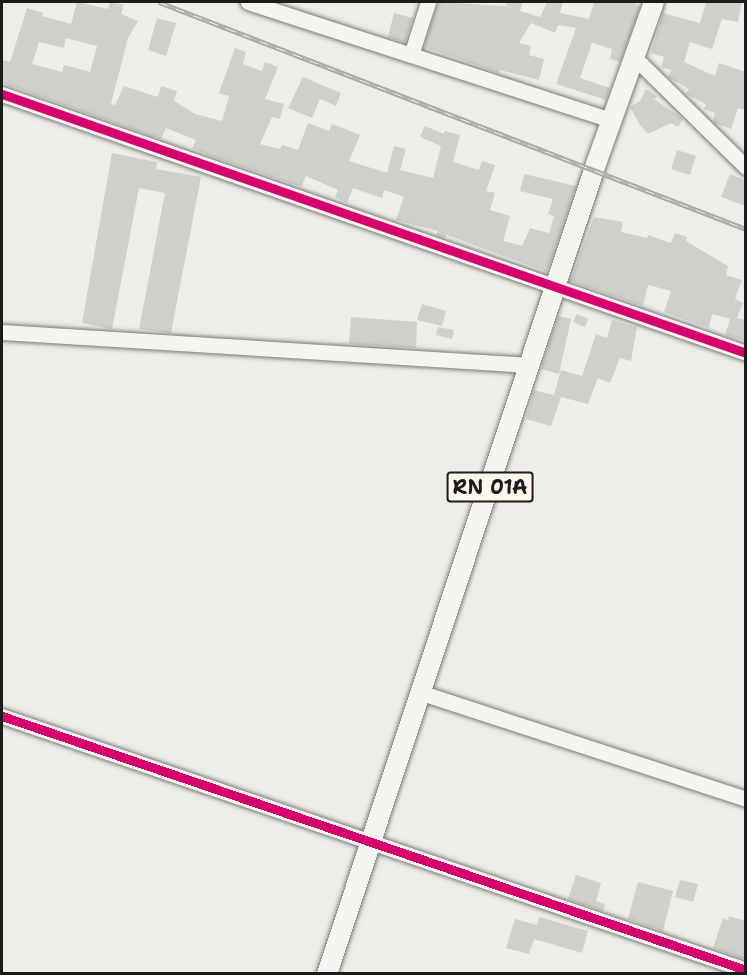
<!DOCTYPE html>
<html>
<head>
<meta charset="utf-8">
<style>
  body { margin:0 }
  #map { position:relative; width:747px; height:975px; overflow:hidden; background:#eeede8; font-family:"Shantell Sans",sans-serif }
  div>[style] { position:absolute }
  .building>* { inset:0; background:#d1d0cc }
  .roads { filter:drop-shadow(0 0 2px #7a7a78) drop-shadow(0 0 2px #7a7a78) }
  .minor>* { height:15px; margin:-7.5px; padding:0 7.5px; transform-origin:7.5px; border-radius:7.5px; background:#f5f4f0 }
  .major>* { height:20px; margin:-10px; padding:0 10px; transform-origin:10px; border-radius:10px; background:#f5f4f0 }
  .rail>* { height:5px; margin-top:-2.5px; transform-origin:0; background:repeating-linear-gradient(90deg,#fbf7ec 0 9px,#abaaa7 0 18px); box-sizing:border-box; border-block:2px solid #abaaa7 }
  .cycleway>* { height:9px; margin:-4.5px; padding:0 4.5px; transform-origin:4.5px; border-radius:4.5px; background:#d6006c }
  span { translate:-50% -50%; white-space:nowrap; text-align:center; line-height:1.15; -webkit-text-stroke:6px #fbf7ec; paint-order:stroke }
  .shield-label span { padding:2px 4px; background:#fbf7ec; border:2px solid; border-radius:4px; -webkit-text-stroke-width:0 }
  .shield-label { font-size:20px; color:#1c1c1c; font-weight:700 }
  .frame { position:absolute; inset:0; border:3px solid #1c1c1c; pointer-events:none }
</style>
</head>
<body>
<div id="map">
  <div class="building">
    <div style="clip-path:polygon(evenodd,77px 2px,108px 9px,110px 2px,124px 5px,121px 14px,138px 21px,128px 38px,111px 104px,115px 105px,124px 86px,158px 97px,161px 86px,177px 91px,174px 101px,195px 114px,222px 121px,229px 96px,219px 93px,235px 48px,246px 52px,243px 64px,262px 71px,265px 62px,278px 67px,265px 99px,284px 104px,280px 119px,272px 117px,260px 144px,280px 149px,282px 145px,298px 150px,308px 123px,329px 131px,332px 124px,360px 135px,349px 161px,387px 173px,394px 146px,406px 149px,400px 170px,433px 178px,441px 146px,420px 137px,425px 126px,444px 134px,445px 131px,460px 135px,453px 162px,479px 170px,482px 161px,495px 165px,486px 191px,495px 193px,490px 210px,510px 216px,503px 241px,522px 246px,530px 228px,549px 233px,554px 216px,548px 214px,553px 199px,520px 191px,524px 174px,576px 186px,547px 272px,447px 235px,445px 238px,436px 235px,438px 231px,396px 220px,404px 197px,384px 190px,382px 198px,353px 188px,347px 203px,335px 197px,338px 190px,306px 176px,301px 187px,205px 154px,192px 148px,196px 140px,166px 128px,161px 139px,2px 83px,2px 60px,10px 62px,27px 8px,43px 13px,42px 16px,71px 24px,77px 2px,66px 38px,97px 46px,90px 72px,64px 65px,62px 72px,32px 64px,39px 42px,64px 48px,66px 38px)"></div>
    <div style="clip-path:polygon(438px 2px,506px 6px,507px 2px,523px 2px,520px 11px,540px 17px,547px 2px,563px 2px,560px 13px,589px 19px,594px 2px,633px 2px,640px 7px,620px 62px,610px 59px,612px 49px,592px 43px,580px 78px,610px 88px,606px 100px,556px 84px,576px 28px,558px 25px,555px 33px,531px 23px,519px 43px,531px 46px,529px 55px,544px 59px,539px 80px,500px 70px,499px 73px,424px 47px)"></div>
    <div style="clip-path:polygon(706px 2px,742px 2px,738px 22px,722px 19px,712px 49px,690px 42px,684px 62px,715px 76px,719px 63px,746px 72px,746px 110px,738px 108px,731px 129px,717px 124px,713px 121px,715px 113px,704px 109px,706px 104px,686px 94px,689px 89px,668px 77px,671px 70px,661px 67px,664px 57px,651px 53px,663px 13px,700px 23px)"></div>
    <div style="clip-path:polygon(394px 13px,413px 18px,405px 43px,388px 37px)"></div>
    <div style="clip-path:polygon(157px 18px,176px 23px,166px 56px,148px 50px)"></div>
    <div style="clip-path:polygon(303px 77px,341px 93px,336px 106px,320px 99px,312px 118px,288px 108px)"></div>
    <div style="clip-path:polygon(646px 89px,657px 96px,654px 99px,683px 119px,678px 127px,671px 123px,648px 134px,640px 125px,630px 107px,640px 101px)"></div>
    <div style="clip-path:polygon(677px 150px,696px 156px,690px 175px,671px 169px)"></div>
    <div style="clip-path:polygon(112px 153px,157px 162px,156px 169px,201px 177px,171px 333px,139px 329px,165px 193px,139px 188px,112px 329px,82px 323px)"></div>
    <div style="clip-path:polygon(730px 174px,746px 181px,746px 206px,721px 197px)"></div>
    <div style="clip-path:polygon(594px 217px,623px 222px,621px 232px,647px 238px,648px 235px,671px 243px,675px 233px,687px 237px,686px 241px,728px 266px,726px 275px,742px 280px,735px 299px,743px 303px,737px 318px,746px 320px,746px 341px,725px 335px,730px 319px,712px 314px,709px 328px,664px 312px,671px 291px,648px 285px,643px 306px,570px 281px)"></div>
    <div style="clip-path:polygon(422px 304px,446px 311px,442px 326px,417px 320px)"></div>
    <div style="clip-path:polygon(577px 314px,588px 319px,585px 327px,573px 322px)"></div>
    <div style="clip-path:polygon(558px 316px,571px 319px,559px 374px,541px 369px)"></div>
    <div style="clip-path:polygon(351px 317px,417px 322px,416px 348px,349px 344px)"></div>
    <div style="clip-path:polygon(612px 320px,637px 327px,631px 361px,620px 358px,610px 383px,598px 378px,588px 404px,554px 395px,561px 370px,582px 376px,596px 334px,607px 338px)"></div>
    <div style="clip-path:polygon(438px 327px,454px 330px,452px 339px,436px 335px)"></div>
    <div style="clip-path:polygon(534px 390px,561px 397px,551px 426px,526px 419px)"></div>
    <div style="clip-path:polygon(576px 875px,601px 883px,596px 901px,605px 904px,603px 911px,568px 899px)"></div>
    <div style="clip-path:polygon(680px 880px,698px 884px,693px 902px,675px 897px)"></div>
    <div style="clip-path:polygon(638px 882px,673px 891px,663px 931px,628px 919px)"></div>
    <div style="clip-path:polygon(729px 916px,746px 921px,746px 960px,713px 948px,723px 918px,728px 920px)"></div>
    <div style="clip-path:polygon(539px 917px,588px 931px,582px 953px,534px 939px,529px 954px,506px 948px,515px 919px,537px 925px)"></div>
  </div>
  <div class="roads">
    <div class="minor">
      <div style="left:248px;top:2px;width:383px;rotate:18deg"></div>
      <div style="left:411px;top:55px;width:56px;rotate:-72.2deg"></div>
      <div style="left:634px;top:57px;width:157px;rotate:44.5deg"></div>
      <div style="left:2px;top:94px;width:788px;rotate:19.19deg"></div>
      <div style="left:2px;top:332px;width:529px;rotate:3.58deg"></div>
      <div style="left:422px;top:693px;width:341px;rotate:18.1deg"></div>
      <div style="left:2px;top:716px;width:786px;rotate:18.85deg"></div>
    </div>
    <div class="major">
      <div style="left:327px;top:974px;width:853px;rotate:-71.63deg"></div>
      <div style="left:596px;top:164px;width:172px;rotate:-70.3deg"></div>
    </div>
  </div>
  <div class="rail">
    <div style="left:159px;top:2px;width:629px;rotate:21.14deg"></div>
  </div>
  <div class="cycleway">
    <div style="left:2px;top:94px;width:788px;rotate:19.19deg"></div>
    <div style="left:2px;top:716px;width:786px;rotate:18.85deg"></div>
  </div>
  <div class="shield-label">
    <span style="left:490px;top:487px">RN 01A</span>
  </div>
  <div class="frame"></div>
</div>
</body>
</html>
